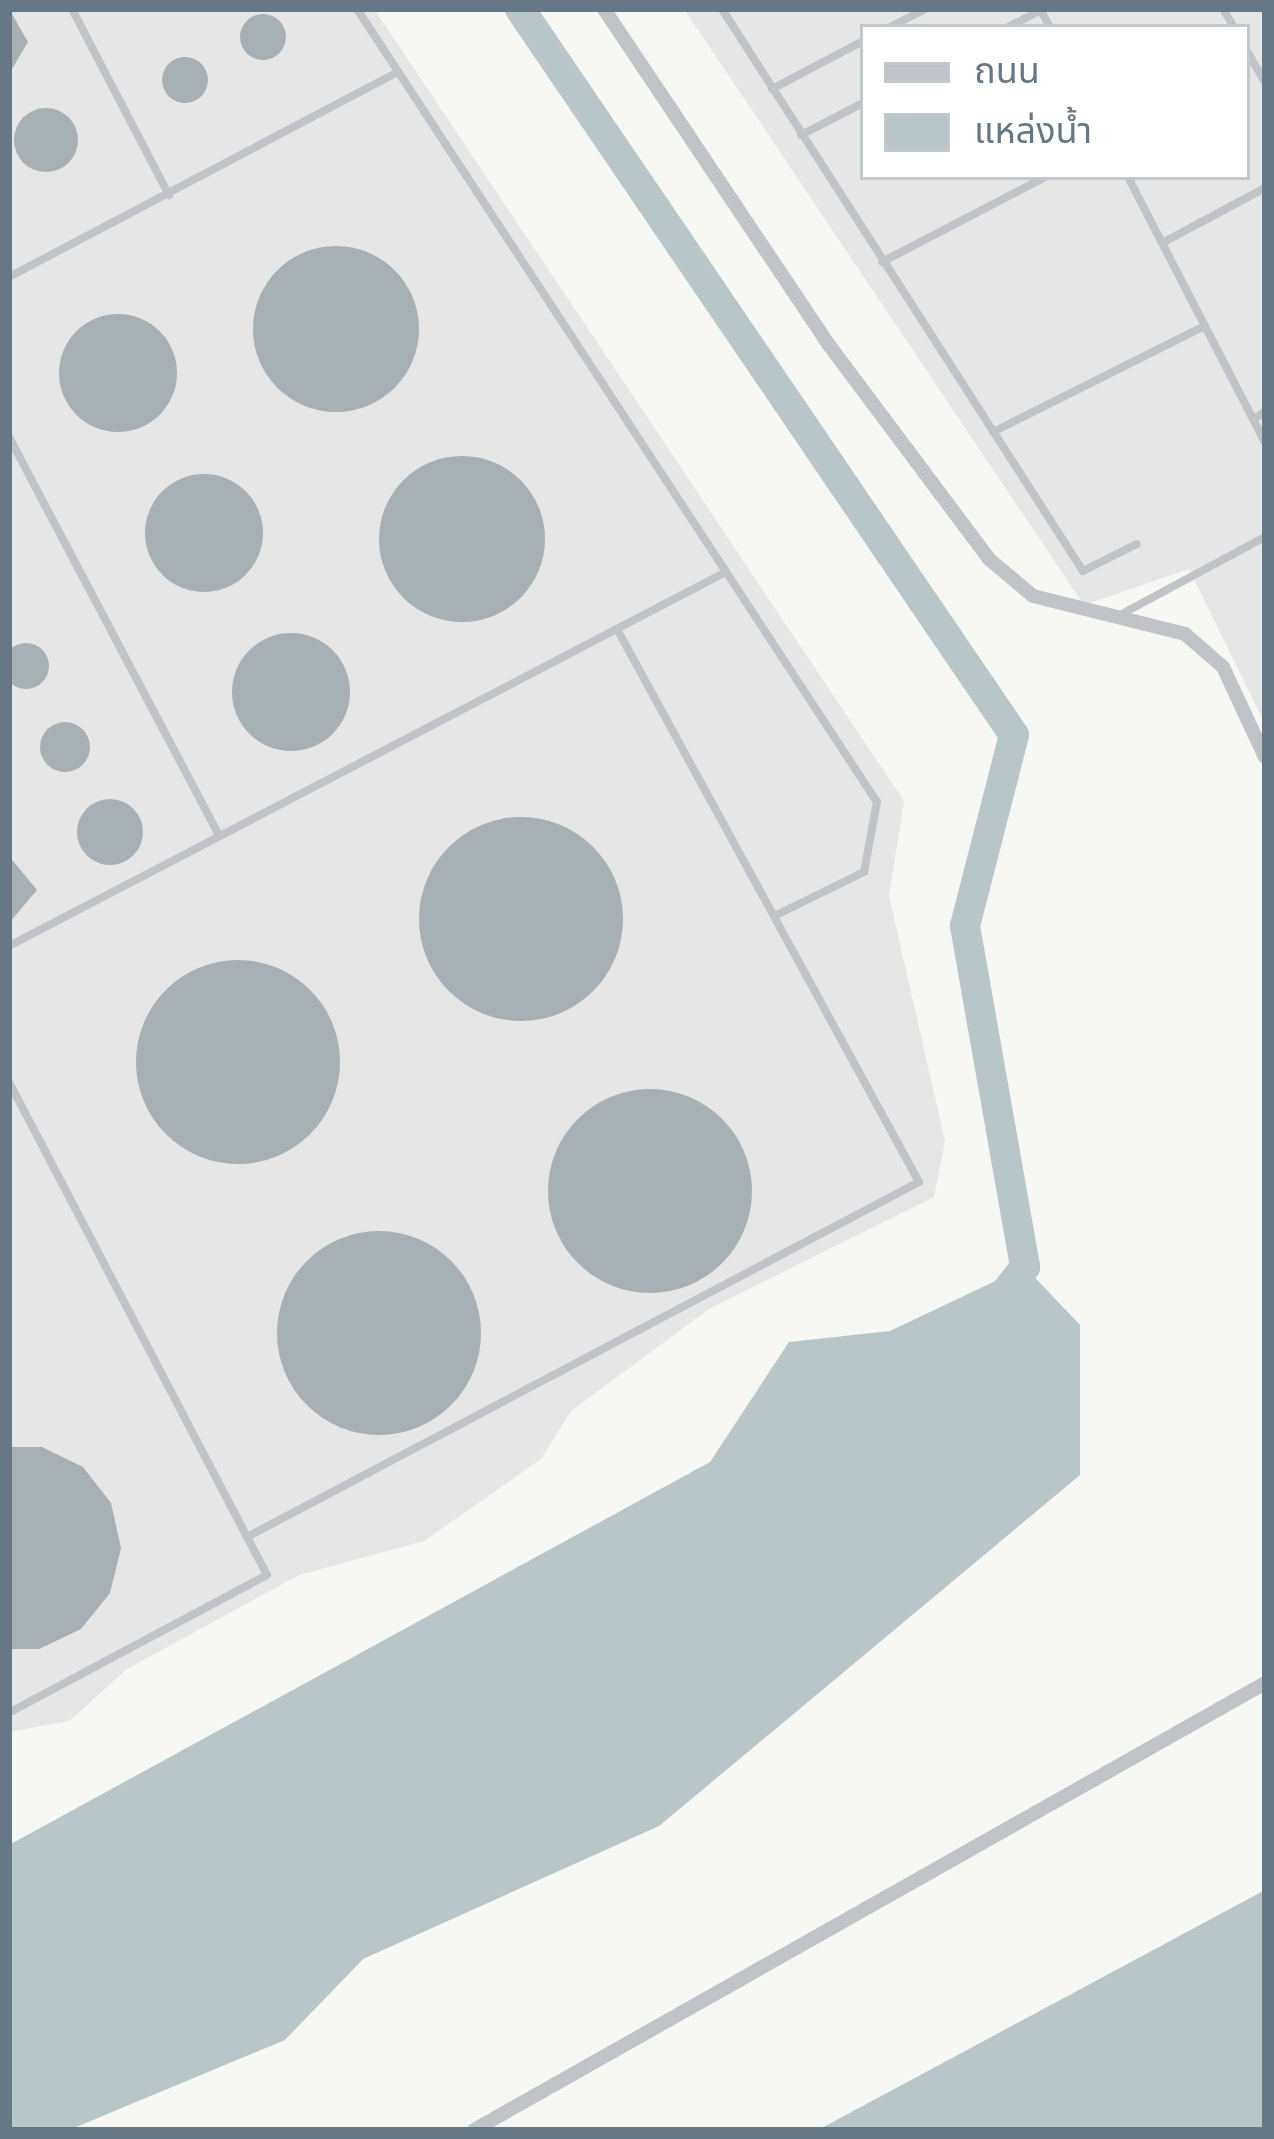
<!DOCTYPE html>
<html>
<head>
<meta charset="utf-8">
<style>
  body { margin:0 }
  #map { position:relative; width:1274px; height:2139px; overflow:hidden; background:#f7f7f4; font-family:Figtree,"Noto Sans Thai",sans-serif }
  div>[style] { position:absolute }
  .built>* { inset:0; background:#e5e6e5 }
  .water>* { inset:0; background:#b8c5c9 }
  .river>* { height:30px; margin:-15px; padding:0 15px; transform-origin:15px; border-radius:15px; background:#b8c5c9 }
  .building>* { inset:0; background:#a7b0b5 }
  .round { border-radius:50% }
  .lane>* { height:8px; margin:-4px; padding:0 4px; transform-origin:4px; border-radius:4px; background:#c0c4c8 }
  .street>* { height:14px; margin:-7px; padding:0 7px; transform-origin:7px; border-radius:7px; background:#c0c4c8 }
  span { translate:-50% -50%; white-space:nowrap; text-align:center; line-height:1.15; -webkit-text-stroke:12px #fff; paint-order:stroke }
  .frame { position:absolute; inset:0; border:12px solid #667885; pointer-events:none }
  .legend { position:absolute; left:860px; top:24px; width:390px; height:156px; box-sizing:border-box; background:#fff; border:3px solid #c2c9ce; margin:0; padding:15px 21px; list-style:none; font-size:36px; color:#667885 }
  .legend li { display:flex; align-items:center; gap:24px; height:60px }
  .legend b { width:60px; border:3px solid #c2c9ce }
</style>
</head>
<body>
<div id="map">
  <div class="built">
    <div style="clip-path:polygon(9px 9px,374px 9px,904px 801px,889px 896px,945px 1141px,934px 1197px,709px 1309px,571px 1411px,541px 1459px,424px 1541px,299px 1575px,127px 1669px,69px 1721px,9px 1732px)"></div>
    <div style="clip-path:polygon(evenodd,684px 9px,1265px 9px,1265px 724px,1189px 569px,1084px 605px,684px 9px,863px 27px,1247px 27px,1247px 177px,863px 177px,863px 27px)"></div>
  </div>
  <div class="water">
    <div style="clip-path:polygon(1025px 1267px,1080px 1325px,1080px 1475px,659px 1826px,363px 1959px,285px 2040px,69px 2130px,9px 2130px,9px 1845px,710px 1462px,789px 1342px,890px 1331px)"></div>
    <div style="clip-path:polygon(1265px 1890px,1265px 2130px,818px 2130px)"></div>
  </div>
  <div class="river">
    <div style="left:520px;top:9px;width:878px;rotate:55.77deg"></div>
    <div style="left:1014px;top:735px;width:197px;rotate:104.4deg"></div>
    <div style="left:965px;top:926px;width:346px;rotate:80deg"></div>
    <div style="left:1025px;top:1267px;width:37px;rotate:128deg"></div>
  </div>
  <div class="building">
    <div style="clip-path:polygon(9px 9px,28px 42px,9px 74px)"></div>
    <div class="round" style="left:240px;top:14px;width:46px;height:46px"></div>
    <div class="round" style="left:162px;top:57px;width:46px;height:46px"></div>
    <div class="round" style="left:14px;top:108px;width:64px;height:64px"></div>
    <div class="round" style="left:253px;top:246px;width:166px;height:166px"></div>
    <div class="round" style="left:59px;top:314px;width:118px;height:118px"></div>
    <div class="round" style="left:379px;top:456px;width:166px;height:166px"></div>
    <div class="round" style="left:145px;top:474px;width:118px;height:118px"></div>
    <div class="round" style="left:232px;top:633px;width:118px;height:118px"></div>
    <div class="round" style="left:3px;top:643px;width:46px;height:46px"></div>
    <div class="round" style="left:40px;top:722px;width:50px;height:50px"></div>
    <div class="round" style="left:77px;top:799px;width:66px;height:66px"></div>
    <div class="round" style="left:419px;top:817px;width:204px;height:204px"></div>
    <div style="clip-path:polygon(9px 856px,37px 890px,9px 923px)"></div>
    <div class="round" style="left:136px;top:960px;width:204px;height:204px"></div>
    <div class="round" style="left:548px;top:1089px;width:204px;height:204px"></div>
    <div class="round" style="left:277px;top:1231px;width:204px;height:204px"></div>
    <div style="clip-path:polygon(9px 1447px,42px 1447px,83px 1467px,111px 1503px,121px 1548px,110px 1593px,81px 1629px,39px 1649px,9px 1649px)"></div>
  </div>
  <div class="lane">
    <div style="left:72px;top:9px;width:210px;rotate:62.5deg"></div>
    <div style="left:357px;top:9px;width:948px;rotate:56.75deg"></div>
    <div style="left:877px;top:802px;width:71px;rotate:100.5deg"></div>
    <div style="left:864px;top:872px;width:100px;rotate:153.9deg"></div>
    <div style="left:722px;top:9px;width:668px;rotate:57.29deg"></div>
    <div style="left:1083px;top:571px;width:60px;rotate:-26.6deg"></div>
    <div style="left:1040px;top:9px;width:21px;rotate:61deg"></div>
    <div style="left:1223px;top:9px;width:21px;rotate:59deg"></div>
    <div style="left:890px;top:27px;width:39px;rotate:-27deg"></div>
    <div style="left:1008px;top:27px;width:39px;rotate:-27deg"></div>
    <div style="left:1247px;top:51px;width:36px;rotate:60deg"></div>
    <div style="left:772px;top:89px;width:103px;rotate:-27.8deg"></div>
    <div style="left:801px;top:135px;width:70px;rotate:-27.3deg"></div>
    <div style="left:1128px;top:177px;width:299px;rotate:62.7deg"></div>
    <div style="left:1162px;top:243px;width:117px;rotate:-28.1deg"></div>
    <div style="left:882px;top:262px;width:184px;rotate:-27.5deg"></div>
    <div style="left:9px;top:277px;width:440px;rotate:-27.8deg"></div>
    <div style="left:1253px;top:419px;width:14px;rotate:-30deg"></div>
    <div style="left:993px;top:432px;width:237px;rotate:-26.6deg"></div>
    <div style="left:9px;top:437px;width:451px;rotate:62.2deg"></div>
    <div style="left:1120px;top:615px;width:165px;rotate:-28.3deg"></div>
    <div style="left:9px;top:946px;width:809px;rotate:-27.55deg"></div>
    <div style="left:9px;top:1082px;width:556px;rotate:62.38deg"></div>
    <div style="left:267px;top:1575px;width:293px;rotate:151.9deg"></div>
    <div style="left:247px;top:1537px;width:760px;rotate:-27.85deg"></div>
    <div style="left:919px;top:1182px;width:630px;rotate:-118.64deg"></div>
  </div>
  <div class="street">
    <div style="left:604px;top:9px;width:404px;rotate:56.2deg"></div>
    <div style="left:829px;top:345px;width:267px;rotate:53.2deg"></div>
    <div style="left:989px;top:559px;width:57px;rotate:40.1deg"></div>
    <div style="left:1033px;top:596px;width:157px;rotate:14deg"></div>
    <div style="left:1185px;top:634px;width:50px;rotate:41deg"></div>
    <div style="left:1223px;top:667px;width:99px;rotate:65deg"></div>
    <div style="left:474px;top:2130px;width:909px;rotate:-29.47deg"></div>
  </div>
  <div class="frame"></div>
  <ul class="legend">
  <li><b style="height:15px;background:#c0c4c8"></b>ถนน</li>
  <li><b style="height:33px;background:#b8c5c9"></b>แหล่งน้ำ</li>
  </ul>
</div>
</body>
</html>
